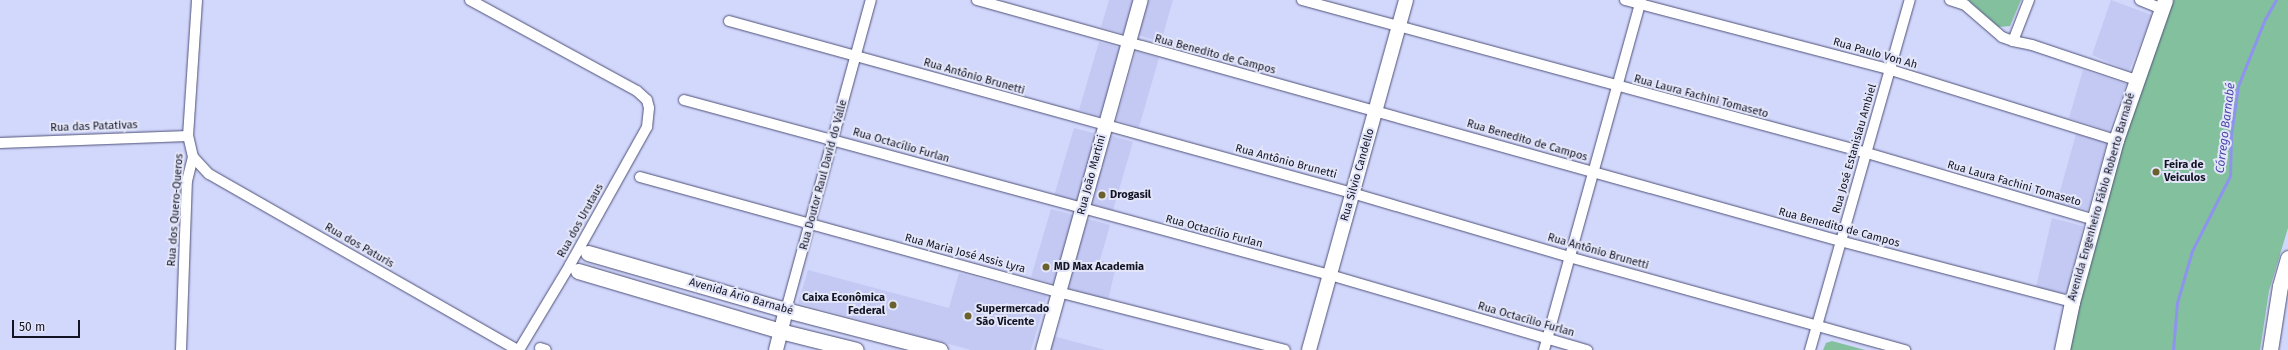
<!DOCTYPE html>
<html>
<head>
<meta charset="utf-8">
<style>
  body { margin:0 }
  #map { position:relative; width:2288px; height:350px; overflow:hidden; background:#d2d7fc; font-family:"Fira Sans",sans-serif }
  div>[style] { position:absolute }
  .built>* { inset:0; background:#c4c9f4 }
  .green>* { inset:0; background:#82c09e }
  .stream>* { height:2.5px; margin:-1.25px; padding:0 1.25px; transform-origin:1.25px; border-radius:1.25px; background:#8e94ed }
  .roads { filter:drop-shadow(0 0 1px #4e5178) drop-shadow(0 0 1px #4e5178) }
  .street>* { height:10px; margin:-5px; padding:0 5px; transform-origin:5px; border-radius:5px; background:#fff }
  .secondary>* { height:14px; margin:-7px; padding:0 7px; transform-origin:7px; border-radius:7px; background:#fff }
  .primary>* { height:15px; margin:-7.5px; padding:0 7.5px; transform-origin:7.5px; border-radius:7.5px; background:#fff }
  .dots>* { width:11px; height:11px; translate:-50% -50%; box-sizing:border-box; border:2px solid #e3e6f8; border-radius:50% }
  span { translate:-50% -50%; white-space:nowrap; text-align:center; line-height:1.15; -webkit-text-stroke:4px #e3e6f8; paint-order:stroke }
  .street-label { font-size:11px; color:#121323 }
  .poi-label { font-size:11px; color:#121323; font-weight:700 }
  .left { translate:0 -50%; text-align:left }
  .right { translate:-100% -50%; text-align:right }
  .water-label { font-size:12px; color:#4844ac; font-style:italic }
  .scale { position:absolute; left:12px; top:320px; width:68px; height:18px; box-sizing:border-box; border:2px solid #121323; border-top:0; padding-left:5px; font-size:12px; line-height:14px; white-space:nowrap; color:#121323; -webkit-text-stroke:3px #e3e6f8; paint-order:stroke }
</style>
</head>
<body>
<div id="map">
  <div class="built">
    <div style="clip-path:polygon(1109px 0,1134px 0,1124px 34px,1101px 27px)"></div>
    <div style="clip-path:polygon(1148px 0,1173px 0,1161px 42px,1138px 35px)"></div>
    <div style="clip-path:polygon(2111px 0,2152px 15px,2129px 71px,2092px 55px)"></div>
    <div style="clip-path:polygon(1099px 42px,1122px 48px,1102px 117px,1079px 110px)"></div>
    <div style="clip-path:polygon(1136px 51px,1159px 58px,1139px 127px,1116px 120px)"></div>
    <div style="clip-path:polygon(2083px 70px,2126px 84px,2109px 131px,2069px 118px)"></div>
    <div style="clip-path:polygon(1074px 128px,1097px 134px,1077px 203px,1054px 196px)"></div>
    <div style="clip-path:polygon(2076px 134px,2107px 142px,2088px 210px,2057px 202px)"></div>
    <div style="clip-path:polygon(1110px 135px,1133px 142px,1113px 210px,1089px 204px)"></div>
    <div style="clip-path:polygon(1051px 209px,1074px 215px,1054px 284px,1031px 277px)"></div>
    <div style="clip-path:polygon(1085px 218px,1110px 225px,1100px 260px,1116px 266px,1108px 300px,1065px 287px)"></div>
    <div style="clip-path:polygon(2052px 218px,2083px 226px,2067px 294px,2036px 287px)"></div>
    <div style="clip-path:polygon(808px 270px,949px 308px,959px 273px,1047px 296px,1031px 350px,971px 350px,798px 303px)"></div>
    <div style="clip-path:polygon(1053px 336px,1105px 350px,1049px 350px)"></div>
  </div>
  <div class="green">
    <div style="clip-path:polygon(1968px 0,2021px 0,2010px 26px,1999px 27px)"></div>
    <div style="clip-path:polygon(2172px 0,2288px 0,2288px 228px,2269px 291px,2260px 350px,2069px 350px,2079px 294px,2120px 142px)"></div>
    <div style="clip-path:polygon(1832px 341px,1865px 350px,1823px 350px,1826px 343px)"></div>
  </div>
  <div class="stream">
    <div style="left:2173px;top:350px;width:47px;rotate:-85.1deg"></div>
    <div style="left:2177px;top:303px;width:54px;rotate:-73.9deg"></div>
    <div style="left:2192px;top:251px;width:84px;rotate:-63.1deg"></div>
    <div style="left:2230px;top:176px;width:41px;rotate:-88.6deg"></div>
    <div style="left:2231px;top:135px;width:49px;rotate:-81.9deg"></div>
    <div style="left:2238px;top:86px;width:72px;rotate:-68.1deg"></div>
    <div style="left:2265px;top:19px;width:22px;rotate:-60deg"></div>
  </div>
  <div class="roads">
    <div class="street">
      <div style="left:470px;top:0;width:190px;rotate:28.6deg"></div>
      <div style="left:637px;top:91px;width:13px;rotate:42deg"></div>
      <div style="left:647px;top:100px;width:8px;rotate:76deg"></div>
      <div style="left:649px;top:108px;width:19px;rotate:96deg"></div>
      <div style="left:647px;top:127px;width:158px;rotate:119.2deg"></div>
      <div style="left:570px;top:265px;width:99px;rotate:121deg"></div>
      <div style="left:977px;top:0;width:896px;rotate:15.6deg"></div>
      <div style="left:1840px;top:241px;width:240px;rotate:14.7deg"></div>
      <div style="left:1302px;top:0;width:585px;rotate:15.15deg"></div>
      <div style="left:1867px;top:153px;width:237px;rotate:16.4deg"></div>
      <div style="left:1625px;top:0;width:275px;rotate:14.7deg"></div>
      <div style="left:1891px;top:70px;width:236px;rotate:17.3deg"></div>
      <div style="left:1950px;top:0;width:16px;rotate:18deg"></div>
      <div style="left:1965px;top:5px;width:49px;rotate:40.9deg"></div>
      <div style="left:2002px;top:37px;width:12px;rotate:20deg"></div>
      <div style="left:2013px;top:41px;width:19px;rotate:12deg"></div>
      <div style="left:2032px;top:45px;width:110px;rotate:18.6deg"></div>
      <div style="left:2140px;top:0;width:24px;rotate:22deg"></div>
      <div style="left:729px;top:21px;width:646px;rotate:15.43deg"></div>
      <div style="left:1352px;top:193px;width:226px;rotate:16.4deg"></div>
      <div style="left:1569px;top:257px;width:349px;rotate:15.5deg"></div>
      <div style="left:2013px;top:41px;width:44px;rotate:-68.7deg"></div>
      <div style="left:684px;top:100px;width:669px;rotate:15.16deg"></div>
      <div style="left:1330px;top:275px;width:268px;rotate:16.3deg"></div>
      <div style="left:0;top:143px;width:188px;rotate:-2.1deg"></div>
      <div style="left:193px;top:157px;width:23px;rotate:47deg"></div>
      <div style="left:209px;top:174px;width:356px;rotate:29.7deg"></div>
      <div style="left:640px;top:177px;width:434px;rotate:15.4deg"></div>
      <div style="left:1058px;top:292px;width:234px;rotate:14.3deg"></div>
      <div style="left:786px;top:310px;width:321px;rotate:-74.7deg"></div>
      <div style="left:540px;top:348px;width:6px;rotate:18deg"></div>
      <div style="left:181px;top:350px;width:169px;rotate:-88deg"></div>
      <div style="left:187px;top:181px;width:25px;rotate:-76deg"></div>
      <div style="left:193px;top:157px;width:22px;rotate:-103deg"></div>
      <div style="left:188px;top:136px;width:136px;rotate:-86.2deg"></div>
      <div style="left:1544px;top:350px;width:363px;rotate:-74.5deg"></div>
      <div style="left:1810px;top:350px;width:364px;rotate:-74.1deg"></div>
    </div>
    <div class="secondary">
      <div style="left:776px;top:350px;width:41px;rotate:-76deg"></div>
      <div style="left:1043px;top:350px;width:363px;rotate:-74.4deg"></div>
      <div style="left:1309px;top:350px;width:363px;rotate:-74.5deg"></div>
    </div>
    <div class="primary">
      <div style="left:588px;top:253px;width:206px;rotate:16.1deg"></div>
      <div style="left:786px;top:310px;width:159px;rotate:14.6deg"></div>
      <div style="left:578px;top:271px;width:211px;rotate:16.5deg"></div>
      <div style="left:780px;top:331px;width:78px;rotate:14deg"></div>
      <div style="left:2062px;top:350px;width:49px;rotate:-78.2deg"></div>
      <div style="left:2072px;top:302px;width:168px;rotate:-74.8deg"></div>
      <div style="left:2116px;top:140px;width:148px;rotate:-70.7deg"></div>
      <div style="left:2270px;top:350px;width:65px;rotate:-81.1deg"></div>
      <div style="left:2280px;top:286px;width:29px;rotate:-74deg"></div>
    </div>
  </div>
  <div class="dots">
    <div style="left:2156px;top:172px;background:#6a612e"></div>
    <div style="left:1102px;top:195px;background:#6a612e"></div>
    <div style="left:1046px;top:267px;background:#6a612e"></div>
    <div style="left:893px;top:305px;background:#6a612e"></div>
    <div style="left:968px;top:316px;background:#6a612e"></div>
  </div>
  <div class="street-label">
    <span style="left:1875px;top:54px;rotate:16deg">Rua Paulo Von Ah</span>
    <span style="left:1215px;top:55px;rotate:15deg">Rua Benedito de Campos</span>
    <span style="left:974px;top:77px;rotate:16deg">Rua Antônio Brunetti</span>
    <span style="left:1701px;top:97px;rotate:15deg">Rua Laura Fachini Tomaseto</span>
    <span style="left:94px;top:127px;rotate:-2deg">Rua das Patativas</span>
    <span style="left:1527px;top:141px;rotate:16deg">Rua Benedito de Campos</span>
    <span style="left:901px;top:146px;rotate:16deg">Rua Octacílio Furlan</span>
    <span style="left:1855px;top:149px;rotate:-74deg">Rua José Estanislau Ambiel</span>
    <span style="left:1286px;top:162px;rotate:15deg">Rua Antônio Brunetti</span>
    <span style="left:824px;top:175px;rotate:-75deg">Rua Doutor Raul David do Valle</span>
    <span style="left:1092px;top:175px;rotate:-75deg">Rua João Martini</span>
    <span style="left:1358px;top:175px;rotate:-74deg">Rua Silvio Candello</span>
    <span style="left:2014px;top:184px;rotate:16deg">Rua Laura Fachini Tomaseto</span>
    <span style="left:2102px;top:197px;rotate:-74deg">Avenida Engenheiro Fábio Roberto Barnabé</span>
    <span style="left:176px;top:210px;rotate:-86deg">Rua dos Quero-Queros</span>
    <span style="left:581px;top:221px;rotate:-61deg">Rua dos Urutaus</span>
    <span style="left:1839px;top:228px;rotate:15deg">Rua Benedito de Campos</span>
    <span style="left:1214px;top:232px;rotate:15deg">Rua Octacílio Furlan</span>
    <span style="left:359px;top:246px;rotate:30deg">Rua dos Paturis</span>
    <span style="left:1598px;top:252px;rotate:16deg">Rua Antônio Brunetti</span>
    <span style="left:965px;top:254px;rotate:15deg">Rua Maria José Assis Lyra</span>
    <span style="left:741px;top:297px;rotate:16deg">Avenida Ário Barnabé</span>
    <span style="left:1526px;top:320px;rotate:16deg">Rua Octacílio Furlan</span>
  </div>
  <div class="poi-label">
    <span class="left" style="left:2164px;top:172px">Feira de<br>Veiculos</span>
    <span class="left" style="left:1110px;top:195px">Drogasil</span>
    <span class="left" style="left:1054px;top:267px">MD Max Academia</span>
    <span class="right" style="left:885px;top:305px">Caixa Econômica<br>Federal</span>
    <span class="left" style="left:976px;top:316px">Supermercado<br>São Vicente</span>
  </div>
  <div class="water-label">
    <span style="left:2226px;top:128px;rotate:-83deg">Córrego Barnabé</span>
  </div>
  <div class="scale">50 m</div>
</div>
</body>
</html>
